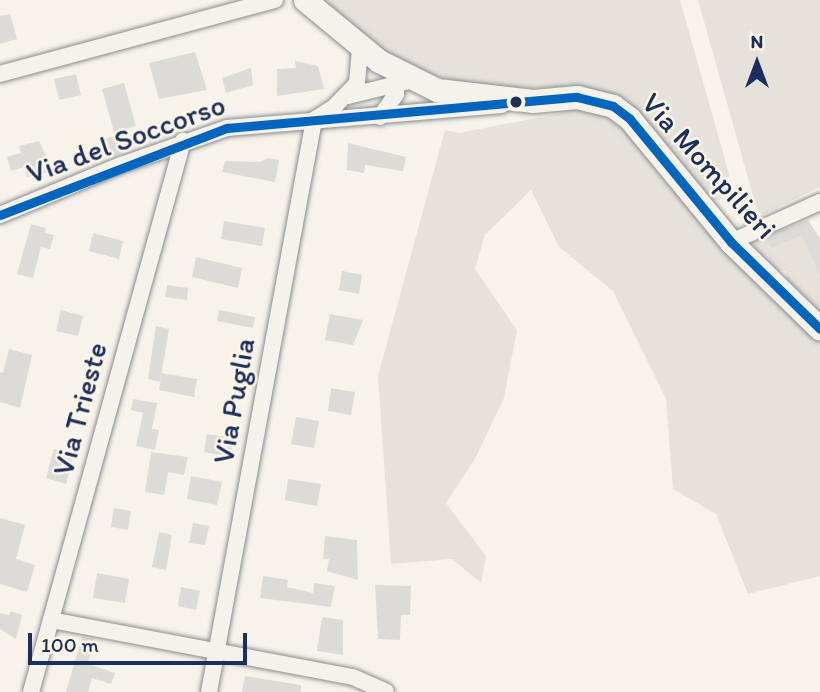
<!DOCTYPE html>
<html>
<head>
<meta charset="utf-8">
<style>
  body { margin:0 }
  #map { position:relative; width:820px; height:692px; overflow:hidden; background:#f7f3ea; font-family:Itim,sans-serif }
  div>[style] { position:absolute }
  .green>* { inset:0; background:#e6e2db }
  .building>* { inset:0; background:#dddbd7 }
  .roads { filter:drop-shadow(0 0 2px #8a8c91) drop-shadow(0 0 2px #8a8c91) }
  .street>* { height:16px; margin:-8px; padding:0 8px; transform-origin:8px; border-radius:8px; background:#f5f2ec }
  .secondary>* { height:23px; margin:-11.5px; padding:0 11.5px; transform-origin:11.5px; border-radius:11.5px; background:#f5f2ec }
  .bus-1>* { height:9px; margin:-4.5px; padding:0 4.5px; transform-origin:4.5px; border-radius:4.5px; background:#0065bd }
  .dots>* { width:19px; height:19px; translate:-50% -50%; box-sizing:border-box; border:4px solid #fcf5e5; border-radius:50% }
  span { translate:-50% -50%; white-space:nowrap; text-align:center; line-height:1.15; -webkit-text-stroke:5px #fcf5e5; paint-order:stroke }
  .street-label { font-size:30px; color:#1b2f5e }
  .north { position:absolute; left:722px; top:28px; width:70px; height:70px; -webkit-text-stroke:5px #fcf5e5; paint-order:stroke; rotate:0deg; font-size:19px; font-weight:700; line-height:28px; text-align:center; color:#1b2f5e }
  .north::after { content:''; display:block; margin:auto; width:24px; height:32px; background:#1b2f5e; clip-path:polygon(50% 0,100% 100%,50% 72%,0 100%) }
  .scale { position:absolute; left:28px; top:633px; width:219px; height:32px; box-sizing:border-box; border:4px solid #1b2f5e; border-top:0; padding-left:9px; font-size:21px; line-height:24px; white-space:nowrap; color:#1b2f5e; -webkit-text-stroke:5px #fcf5e5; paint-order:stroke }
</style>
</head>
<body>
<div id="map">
  <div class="green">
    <div style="clip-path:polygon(318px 0,680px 0,729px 174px,726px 190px,720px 200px,708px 201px,582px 87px,501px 88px,465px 84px,418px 71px,381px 51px)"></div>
    <div style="clip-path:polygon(698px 0,820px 0,820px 187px,763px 215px,757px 210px)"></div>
    <div style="clip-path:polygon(567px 107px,585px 107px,613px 117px,820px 342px,820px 576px,748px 594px,716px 514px,673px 489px,666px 399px,613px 291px,559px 247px,531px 190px,485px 235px,475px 269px,517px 330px,504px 398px,476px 457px,446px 503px,486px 556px,481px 583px,452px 559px,391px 564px,378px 376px,445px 130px,459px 133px,561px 113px)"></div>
    <div style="clip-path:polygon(808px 220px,820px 239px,820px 320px,787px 289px,786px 271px,768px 270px,753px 250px,758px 239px)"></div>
  </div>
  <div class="building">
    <div style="clip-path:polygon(10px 14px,17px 39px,0 44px,0 16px)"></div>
    <div style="clip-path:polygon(195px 52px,207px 90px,159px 99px,149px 63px)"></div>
    <div style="clip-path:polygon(295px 61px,318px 66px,324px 89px,277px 96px,277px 69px,296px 68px)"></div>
    <div style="clip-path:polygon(251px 68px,253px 85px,226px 93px,222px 78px)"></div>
    <div style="clip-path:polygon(76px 74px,81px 95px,59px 100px,54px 79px)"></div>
    <div style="clip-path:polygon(124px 83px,136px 126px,114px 132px,102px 89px)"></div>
    <div style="clip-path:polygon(123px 134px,127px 150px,110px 157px,104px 139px)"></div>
    <div style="clip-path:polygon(39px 141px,49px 162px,44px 163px,46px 173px,27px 177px,24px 167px,11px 171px,7px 157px,21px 153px,19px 146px)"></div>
    <div style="clip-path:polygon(348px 143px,406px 157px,403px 171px,365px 165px,364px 173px,347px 170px)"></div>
    <div style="clip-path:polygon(268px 158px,279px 160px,275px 182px,222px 172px,225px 161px,260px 162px)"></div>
    <div style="clip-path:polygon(808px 220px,820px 239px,820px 276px,802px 235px,771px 248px,766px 238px)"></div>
    <div style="clip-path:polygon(224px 221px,265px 228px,262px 246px,221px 239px)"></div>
    <div style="clip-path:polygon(31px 224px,46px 228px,45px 233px,54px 235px,50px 249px,41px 247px,33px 278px,17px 274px)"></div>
    <div style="clip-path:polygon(93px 233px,123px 241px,119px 259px,89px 251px)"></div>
    <div style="clip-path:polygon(196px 257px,242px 268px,238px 288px,192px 277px)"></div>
    <div style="clip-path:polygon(342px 271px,362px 275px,359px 294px,339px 290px)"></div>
    <div style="clip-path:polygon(167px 285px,188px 288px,187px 300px,165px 297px)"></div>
    <div style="clip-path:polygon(61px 310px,83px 316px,78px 336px,56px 331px)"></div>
    <div style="clip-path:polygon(219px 310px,255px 317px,253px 328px,217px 321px)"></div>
    <div style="clip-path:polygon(330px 314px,363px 320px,353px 345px,325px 340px)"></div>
    <div style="clip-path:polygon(156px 326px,169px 329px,160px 382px,148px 379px)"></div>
    <div style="clip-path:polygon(9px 349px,32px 355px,20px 408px,0 402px,0 372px,3px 373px)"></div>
    <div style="clip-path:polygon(162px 373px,197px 379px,194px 397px,159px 390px)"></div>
    <div style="clip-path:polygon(331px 388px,355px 392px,351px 415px,328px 411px)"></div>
    <div style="clip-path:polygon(133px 399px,157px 403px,152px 429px,159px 430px,155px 450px,136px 446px,143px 413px,131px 410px)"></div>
    <div style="clip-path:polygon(296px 417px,319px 421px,314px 448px,291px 444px)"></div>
    <div style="clip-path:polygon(207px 434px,233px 438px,230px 457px,204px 452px)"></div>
    <div style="clip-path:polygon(54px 449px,74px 455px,66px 484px,46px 478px)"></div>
    <div style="clip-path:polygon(151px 452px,188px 457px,184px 475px,168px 472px,164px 495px,145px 492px)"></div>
    <div style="clip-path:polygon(191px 476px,222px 482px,217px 505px,187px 499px)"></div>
    <div style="clip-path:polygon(288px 479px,321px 484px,317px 506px,285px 500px)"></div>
    <div style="clip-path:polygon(114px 508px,131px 511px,128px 530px,111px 527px)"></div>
    <div style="clip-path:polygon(0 518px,25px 525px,16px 559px,35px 565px,27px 592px,0 584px)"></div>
    <div style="clip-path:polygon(193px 523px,209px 526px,205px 545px,189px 543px)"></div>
    <div style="clip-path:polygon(159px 532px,172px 535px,166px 570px,152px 567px)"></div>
    <div style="clip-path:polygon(325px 536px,357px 540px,358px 580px,327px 571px,329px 559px,323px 559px)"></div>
    <div style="clip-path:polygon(97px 573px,129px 579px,125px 603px,93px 598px)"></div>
    <div style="clip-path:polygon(263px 576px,288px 580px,287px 587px,313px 593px,314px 583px,335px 586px,331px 607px,260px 598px)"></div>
    <div style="clip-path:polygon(375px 585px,411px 586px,410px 615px,401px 615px,400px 640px,378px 639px)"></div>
    <div style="clip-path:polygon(181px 587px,200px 591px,196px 610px,178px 606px)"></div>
    <div style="clip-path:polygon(11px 611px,22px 615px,16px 639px,0 629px,0 613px,9px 615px)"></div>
    <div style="clip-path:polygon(322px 617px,343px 620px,343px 655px,317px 651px)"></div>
    <div style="clip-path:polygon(82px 637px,94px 639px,88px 664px,115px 673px,111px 684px,92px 678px,88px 692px,66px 692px)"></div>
    <div style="clip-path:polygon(245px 676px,301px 685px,301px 692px,242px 692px)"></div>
  </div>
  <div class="roads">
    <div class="street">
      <div style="left:0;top:74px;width:285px;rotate:-15.1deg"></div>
      <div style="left:348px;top:96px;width:67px;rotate:-13.8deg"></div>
      <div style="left:380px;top:117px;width:28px;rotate:-55deg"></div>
      <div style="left:396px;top:94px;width:22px;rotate:-90deg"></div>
      <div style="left:314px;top:120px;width:24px;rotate:-33deg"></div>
      <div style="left:334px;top:107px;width:33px;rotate:-46deg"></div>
      <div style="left:357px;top:83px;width:37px;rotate:-85deg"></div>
      <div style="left:0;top:215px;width:131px;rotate:-22.5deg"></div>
      <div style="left:121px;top:165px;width:112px;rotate:-19.2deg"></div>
      <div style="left:227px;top:128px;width:276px;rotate:-4.8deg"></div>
      <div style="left:731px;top:242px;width:98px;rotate:-24.2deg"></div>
      <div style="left:51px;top:620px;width:307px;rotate:10.7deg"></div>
      <div style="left:353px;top:677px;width:36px;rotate:24deg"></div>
      <div style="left:31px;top:692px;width:572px;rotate:-74.58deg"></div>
      <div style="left:209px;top:692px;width:582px;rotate:-79.6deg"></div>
    </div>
    <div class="secondary">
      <div style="left:305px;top:0;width:96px;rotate:39.5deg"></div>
      <div style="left:379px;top:61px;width:65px;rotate:26.6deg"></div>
      <div style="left:437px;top:90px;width:97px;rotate:6.5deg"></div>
      <div style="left:533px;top:101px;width:44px;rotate:-5.2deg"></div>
      <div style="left:577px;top:97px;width:37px;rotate:14deg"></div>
      <div style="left:613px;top:106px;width:21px;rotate:37deg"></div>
      <div style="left:630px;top:119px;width:159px;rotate:50.6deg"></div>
      <div style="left:731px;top:242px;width:124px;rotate:44.3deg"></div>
    </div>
  </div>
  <div class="bus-1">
    <div style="left:0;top:215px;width:243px;rotate:-21deg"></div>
    <div style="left:227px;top:128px;width:351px;rotate:-5.1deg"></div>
    <div style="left:577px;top:97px;width:37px;rotate:14deg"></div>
    <div style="left:613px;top:106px;width:21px;rotate:37deg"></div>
    <div style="left:630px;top:119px;width:159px;rotate:50.6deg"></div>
    <div style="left:731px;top:242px;width:124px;rotate:44.3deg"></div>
  </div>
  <div class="dots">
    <div style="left:516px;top:102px;background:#1b2f5e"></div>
  </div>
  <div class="street-label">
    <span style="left:126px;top:139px;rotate:-20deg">Via del Soccorso</span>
    <span style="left:709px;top:166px;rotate:48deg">Via Mompilieri</span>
    <span style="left:234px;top:401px;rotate:-80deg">Via Puglia</span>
    <span style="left:80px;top:409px;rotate:-75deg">Via Trieste</span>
  </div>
  <div class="north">N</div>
  <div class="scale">100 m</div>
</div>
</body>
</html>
